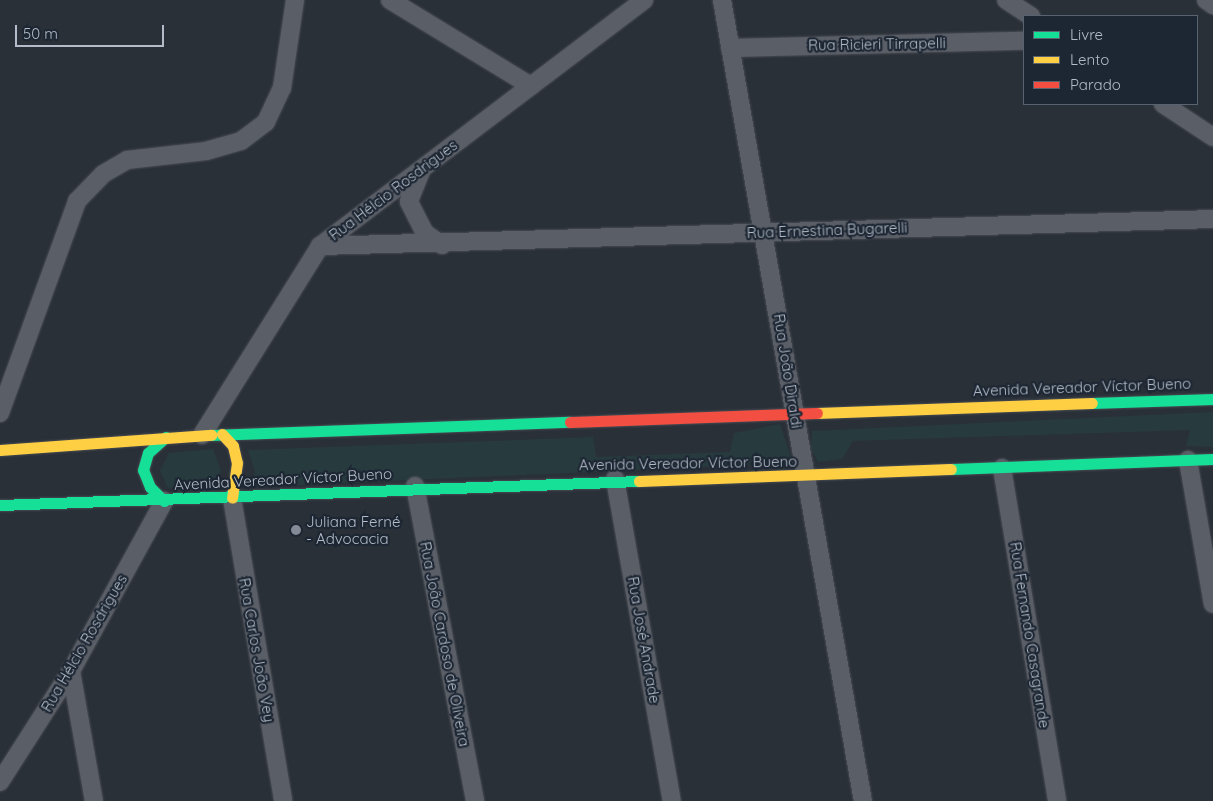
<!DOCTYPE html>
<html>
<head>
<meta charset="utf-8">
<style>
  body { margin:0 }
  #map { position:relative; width:1213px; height:801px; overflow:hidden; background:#2a3038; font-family:Quicksand,sans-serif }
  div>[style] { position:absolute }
  .green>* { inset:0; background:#273a3e }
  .roads { filter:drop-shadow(0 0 1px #484c53) drop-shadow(0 0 1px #484c53) }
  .street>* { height:18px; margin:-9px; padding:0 9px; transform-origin:9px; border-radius:9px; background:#5a5e66 }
  .fast>* { height:11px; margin:-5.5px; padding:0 5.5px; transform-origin:5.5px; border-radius:5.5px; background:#16e098 }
  .slow>* { height:11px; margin:-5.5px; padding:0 5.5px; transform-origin:5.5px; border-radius:5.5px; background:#ffcf43 }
  .jam>* { height:11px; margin:-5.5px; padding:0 5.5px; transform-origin:5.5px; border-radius:5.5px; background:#f24e42 }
  .dots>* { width:14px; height:14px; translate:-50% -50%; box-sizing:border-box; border:2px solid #1d2633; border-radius:50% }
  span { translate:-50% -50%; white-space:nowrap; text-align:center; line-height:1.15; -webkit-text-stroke:4.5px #1d2633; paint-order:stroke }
  .street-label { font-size:15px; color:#b4bcc9 }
  .poi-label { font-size:15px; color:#b4bcc9 }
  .left { translate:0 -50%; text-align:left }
  .legend { position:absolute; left:1023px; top:15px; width:175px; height:90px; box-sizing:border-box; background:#1d2633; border:1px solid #59626f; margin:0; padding:6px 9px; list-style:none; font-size:15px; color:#b4bcc9 }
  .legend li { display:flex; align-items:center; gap:10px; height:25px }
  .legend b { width:25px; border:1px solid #59626f }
  .scale { position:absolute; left:15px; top:25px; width:149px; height:22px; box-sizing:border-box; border:2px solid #b4bcc9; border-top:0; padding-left:6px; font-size:15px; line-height:18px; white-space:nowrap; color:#b4bcc9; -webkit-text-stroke:4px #1d2633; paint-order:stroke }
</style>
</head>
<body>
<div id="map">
  <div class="green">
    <div style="clip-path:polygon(1213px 412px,1213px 447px,1186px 446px,1190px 430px,853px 441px,842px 459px,818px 462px,811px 449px,812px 431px)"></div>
    <div style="clip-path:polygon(780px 424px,793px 463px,252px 487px,255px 471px,248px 450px,593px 437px,596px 457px,730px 452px,734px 433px)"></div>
    <div style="clip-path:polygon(213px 449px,221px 471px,213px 485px,168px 488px,160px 471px,169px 453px)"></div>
  </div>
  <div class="roads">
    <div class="street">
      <div style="left:390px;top:0;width:165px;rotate:31.4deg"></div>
      <div style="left:722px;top:0;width:813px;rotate:80.02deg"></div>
      <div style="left:1006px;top:0;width:30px;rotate:33deg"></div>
      <div style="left:1206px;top:0;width:9px;rotate:36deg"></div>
      <div style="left:730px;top:48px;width:294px;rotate:-1.4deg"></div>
      <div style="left:1163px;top:104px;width:60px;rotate:33.4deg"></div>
      <div style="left:422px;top:169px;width:35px;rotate:112deg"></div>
      <div style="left:409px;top:202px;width:35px;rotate:63deg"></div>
      <div style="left:425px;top:233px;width:21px;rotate:35deg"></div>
      <div style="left:320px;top:246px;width:893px;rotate:-1.73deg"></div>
      <div style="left:0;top:413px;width:226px;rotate:-70deg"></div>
      <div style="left:77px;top:201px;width:37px;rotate:-46deg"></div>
      <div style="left:103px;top:174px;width:28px;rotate:-30deg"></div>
      <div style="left:127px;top:160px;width:80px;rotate:-6.5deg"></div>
      <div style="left:206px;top:151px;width:36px;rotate:-16deg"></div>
      <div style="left:241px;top:141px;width:31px;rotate:-37deg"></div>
      <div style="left:266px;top:122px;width:38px;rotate:-65deg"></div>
      <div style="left:282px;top:88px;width:89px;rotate:-81.6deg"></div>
      <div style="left:202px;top:435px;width:223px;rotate:-58deg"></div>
      <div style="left:320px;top:246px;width:407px;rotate:-37.2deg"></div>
      <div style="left:1188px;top:460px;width:146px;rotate:80.2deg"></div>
      <div style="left:1002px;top:468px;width:338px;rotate:80.6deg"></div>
      <div style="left:615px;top:479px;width:327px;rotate:80deg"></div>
      <div style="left:415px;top:486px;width:321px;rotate:79.2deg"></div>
      <div style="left:232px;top:498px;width:307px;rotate:80.4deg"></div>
      <div style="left:71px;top:671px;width:132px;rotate:80deg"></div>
      <div style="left:0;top:782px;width:132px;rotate:-57.4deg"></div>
      <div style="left:71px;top:671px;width:194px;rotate:-61.3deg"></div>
    </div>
    <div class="fast">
      <div style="left:1092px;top:403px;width:121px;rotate:-1.9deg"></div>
      <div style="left:211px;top:435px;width:359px;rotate:-2.1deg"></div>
      <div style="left:951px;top:469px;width:262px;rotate:-2.2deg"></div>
      <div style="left:164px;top:501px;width:20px;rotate:-135deg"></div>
      <div style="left:150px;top:487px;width:18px;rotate:-112deg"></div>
      <div style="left:143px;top:470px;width:18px;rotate:-74deg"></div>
      <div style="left:148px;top:453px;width:24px;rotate:-42deg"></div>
      <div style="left:0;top:505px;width:639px;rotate:-2.15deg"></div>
    </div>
    <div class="slow">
      <div style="left:817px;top:413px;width:275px;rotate:-2.1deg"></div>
      <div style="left:222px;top:434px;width:16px;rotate:47deg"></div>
      <div style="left:233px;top:446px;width:17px;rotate:77deg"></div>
      <div style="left:237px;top:463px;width:35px;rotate:98deg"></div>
      <div style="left:0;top:450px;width:212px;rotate:-4.1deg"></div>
      <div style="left:639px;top:481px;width:312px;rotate:-2.2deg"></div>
    </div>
    <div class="jam">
      <div style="left:570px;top:422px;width:247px;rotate:-2.1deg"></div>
    </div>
  </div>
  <div class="dots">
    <div style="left:296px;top:530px;background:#848b96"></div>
  </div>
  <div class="street-label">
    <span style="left:877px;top:44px;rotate:-1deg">Rua Ricieri Tirrapelli</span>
    <span style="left:393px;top:190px;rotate:-37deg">Rua Hélcio Rosdrigues</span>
    <span style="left:827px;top:230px;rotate:-2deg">Rua Ernestina Bugarelli</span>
    <span style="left:788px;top:371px;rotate:81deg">Rua João Diraldi</span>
    <span style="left:1082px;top:387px;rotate:-2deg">Avenida Vereador Víctor Bueno</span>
    <span style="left:688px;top:463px;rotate:-1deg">Avenida Vereador Víctor Bueno</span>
    <span style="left:283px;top:479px;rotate:-3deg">Avenida Vereador Víctor Bueno</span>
    <span style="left:1030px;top:635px;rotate:81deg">Rua Fernando Casagrande</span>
    <span style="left:644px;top:640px;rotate:80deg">Rua José Andrade</span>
    <span style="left:84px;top:643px;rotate:-60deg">Rua Hélcio Rosdrigues</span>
    <span style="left:445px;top:644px;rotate:79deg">Rua João Cardoso de Oliveira</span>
    <span style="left:257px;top:650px;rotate:80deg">Rua Carlos João Vey</span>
  </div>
  <div class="poi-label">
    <span class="left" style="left:306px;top:530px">Juliana Ferné<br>- Advocacia</span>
  </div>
  <ul class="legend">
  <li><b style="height:6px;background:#16e098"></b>Livre</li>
  <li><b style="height:6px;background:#ffcf43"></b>Lento</li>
  <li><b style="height:6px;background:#f24e42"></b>Parado</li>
  </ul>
  <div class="scale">50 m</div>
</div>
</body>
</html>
